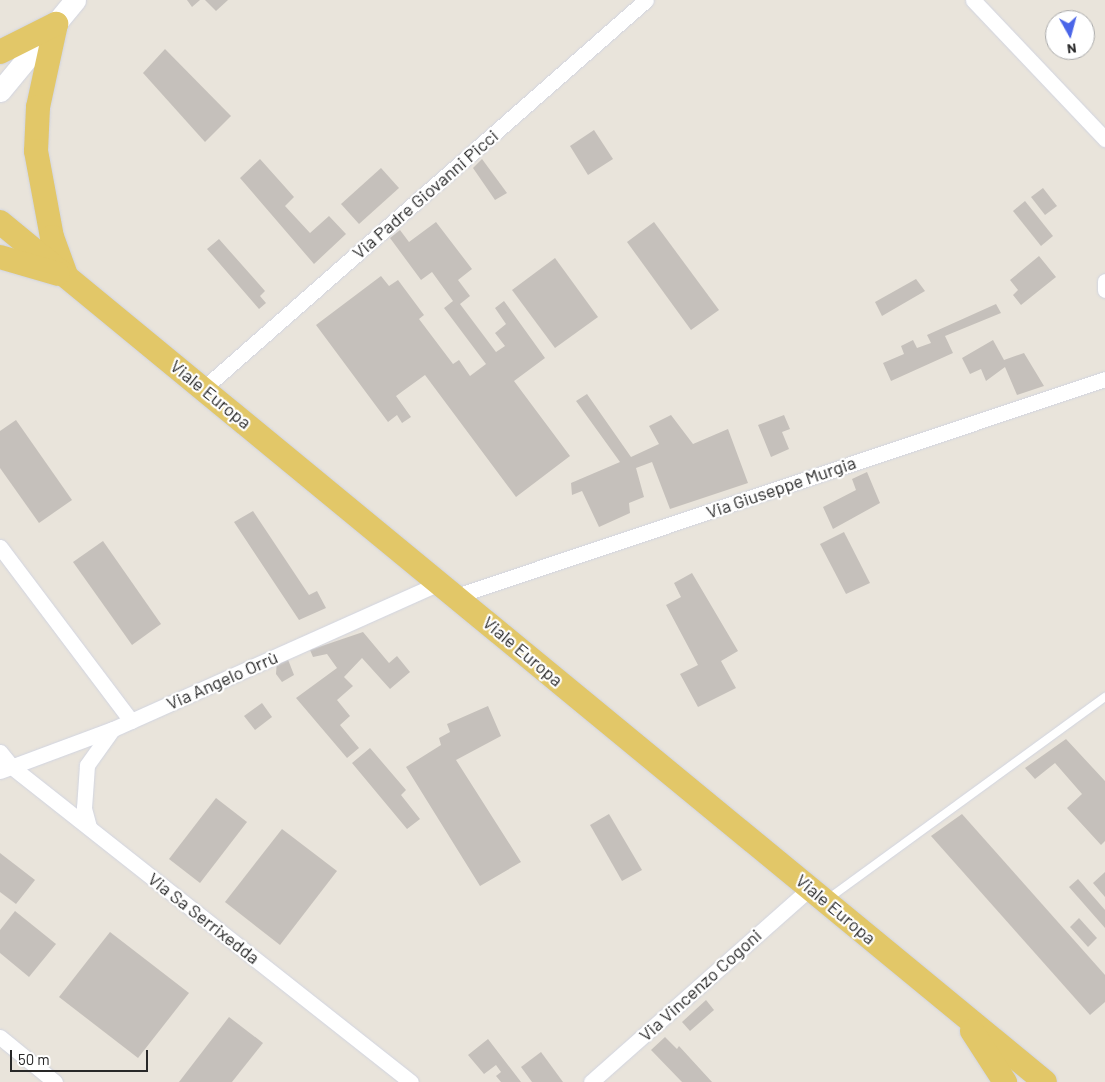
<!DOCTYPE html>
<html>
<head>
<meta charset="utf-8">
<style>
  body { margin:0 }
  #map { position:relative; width:1105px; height:1082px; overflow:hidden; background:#e9e4db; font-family:Barlow,sans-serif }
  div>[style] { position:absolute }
  .building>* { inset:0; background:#c5c0bb }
  .roads { filter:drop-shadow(0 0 1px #d1d4e0) drop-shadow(0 0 1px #d1d4e0) }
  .service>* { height:8px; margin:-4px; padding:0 4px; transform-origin:4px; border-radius:4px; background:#fff }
  .minor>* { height:15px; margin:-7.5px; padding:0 7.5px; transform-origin:7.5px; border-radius:7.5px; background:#fff }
  .secondary>* { height:21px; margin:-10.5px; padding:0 10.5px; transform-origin:10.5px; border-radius:10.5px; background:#fff }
  .primary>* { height:24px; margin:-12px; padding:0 12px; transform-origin:12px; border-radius:12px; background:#e2c768 }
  span { translate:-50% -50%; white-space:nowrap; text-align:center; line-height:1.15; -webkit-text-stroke:4.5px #fff; paint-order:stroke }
  .street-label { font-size:18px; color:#282828 }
  .north { position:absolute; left:1045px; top:10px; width:50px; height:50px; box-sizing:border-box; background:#fff; border:1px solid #a9a9a9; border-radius:50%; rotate:173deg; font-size:14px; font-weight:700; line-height:20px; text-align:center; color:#282828 }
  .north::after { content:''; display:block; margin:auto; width:18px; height:22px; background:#4a65e8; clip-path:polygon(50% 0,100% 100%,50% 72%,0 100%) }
  .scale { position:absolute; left:10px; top:1050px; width:138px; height:22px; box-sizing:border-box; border:2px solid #282828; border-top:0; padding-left:6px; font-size:15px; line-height:18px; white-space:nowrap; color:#282828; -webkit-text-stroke:4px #fff; paint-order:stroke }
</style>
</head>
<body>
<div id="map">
  <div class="building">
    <div style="clip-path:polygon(187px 0,200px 0,192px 7px)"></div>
    <div style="clip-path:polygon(205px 0,228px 0,216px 11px)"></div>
    <div style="clip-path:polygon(165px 49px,231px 116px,205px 142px,143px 73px)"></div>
    <div style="clip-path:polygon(594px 130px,613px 159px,588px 175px,570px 146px)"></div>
    <div style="clip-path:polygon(260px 159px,294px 197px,285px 206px,310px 233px,329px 216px,346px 234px,314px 264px,240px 178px)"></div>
    <div style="clip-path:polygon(482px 159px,507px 193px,495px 200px,473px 168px)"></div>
    <div style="clip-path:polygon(381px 168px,399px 188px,359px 224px,341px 204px)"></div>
    <div style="clip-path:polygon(1043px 188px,1057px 206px,1045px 215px,1031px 197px)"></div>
    <div style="clip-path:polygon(1025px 201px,1053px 236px,1041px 246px,1013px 211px)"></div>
    <div style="clip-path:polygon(436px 222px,472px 269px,458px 280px,470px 296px,460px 304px,496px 352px,505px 346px,495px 333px,506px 324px,495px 308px,504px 301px,545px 358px,514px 381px,570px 456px,516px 497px,425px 375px,396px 396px,411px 417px,402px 423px,397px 415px,388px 422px,316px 325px,381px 276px,389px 286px,398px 280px,424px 315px,419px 319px,453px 364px,459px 360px,470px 376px,486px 364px,444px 308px,453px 301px,432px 272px,421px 280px,390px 238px,400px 230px,409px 242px)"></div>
    <div style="clip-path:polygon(654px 222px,719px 310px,691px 330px,627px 242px)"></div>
    <div style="clip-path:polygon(219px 239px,265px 291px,260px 296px,266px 303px,259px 309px,207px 249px)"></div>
    <div style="clip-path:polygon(1039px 256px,1056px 277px,1021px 305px,1013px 295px,1018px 290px,1010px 280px)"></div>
    <div style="clip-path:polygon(555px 258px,598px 317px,555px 348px,512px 290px)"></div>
    <div style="clip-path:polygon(916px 279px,925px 291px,882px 316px,875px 302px)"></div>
    <div style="clip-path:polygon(996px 304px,1001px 313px,945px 336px,953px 353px,891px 381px,883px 363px,904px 354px,901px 346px,913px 340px,917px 348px,931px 343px,927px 335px)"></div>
    <div style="clip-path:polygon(993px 340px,1004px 360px,1024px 353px,1044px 386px,1017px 395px,1005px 367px,986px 381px,981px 369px,970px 374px,962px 358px)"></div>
    <div style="clip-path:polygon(587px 394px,631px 457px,659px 444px,649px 426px,671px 415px,693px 444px,728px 429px,748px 483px,670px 509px,652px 462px,636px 468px,644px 497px,629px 503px,630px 513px,599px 527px,582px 491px,572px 495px,571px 483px,620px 462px,576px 401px)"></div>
    <div style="clip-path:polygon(784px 415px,790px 429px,782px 432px,789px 449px,771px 457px,758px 425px)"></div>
    <div style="clip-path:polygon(16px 420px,72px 500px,39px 523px,0 468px,0 431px)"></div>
    <div style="clip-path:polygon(867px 472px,880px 503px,833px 529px,823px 507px,856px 490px,852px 479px)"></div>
    <div style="clip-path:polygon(253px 511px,309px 595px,317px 591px,326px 608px,299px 620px,234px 522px)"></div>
    <div style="clip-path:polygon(844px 532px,870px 583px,846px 594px,820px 544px)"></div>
    <div style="clip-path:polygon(103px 541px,161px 624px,132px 645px,73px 562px)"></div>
    <div style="clip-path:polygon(692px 573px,738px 651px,721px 661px,736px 688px,698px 707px,680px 674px,698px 665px,666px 605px,681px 597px,674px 583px)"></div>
    <div style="clip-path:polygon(363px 632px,389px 663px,397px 656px,410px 672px,390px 689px,362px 658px,344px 677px,353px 686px,337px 700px,350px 716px,340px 725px,359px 748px,347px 758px,296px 698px,337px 668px,327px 654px,313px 657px,310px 650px)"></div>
    <div style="clip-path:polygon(287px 657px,294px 675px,282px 682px,276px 674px,277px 660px)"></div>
    <div style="clip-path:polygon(262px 703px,272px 717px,255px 730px,244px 716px)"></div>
    <div style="clip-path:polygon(488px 706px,501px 736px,456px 760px,521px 862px,480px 886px,406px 767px,441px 745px,439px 738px,450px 732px,447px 724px)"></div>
    <div style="clip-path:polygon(1066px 739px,1105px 781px,1105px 841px,1101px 845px,1067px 808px,1082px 794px,1055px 763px,1035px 779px,1025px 768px)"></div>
    <div style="clip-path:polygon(370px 748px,406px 790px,401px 795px,420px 819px,407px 829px,352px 763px)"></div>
    <div style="clip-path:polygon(216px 798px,247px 822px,200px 883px,169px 859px)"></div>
    <div style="clip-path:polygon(609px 814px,642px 870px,622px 881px,590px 825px)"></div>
    <div style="clip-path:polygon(962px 814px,1105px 975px,1105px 1002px,1090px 1015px,931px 836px)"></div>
    <div style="clip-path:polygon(282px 829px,337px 871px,280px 945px,225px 902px)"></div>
    <div style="clip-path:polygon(0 853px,35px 880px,16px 904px,0 892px)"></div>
    <div style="clip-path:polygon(1105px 872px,1105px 897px,1093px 883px)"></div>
    <div style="clip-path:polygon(1078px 879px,1105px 910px,1105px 928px,1069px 887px)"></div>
    <div style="clip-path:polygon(15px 911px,56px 944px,29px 977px,0 953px,0 930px)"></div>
    <div style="clip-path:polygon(1079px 918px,1097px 938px,1088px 947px,1070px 927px)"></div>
    <div style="clip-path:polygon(110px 932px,189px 993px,138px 1058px,59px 997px)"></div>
    <div style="clip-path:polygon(706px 1000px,714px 1010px,690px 1031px,682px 1022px)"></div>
    <div style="clip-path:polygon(229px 1017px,263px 1043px,232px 1082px,179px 1082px)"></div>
    <div style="clip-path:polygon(665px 1037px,677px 1049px,679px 1046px,712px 1082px,682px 1082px,651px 1050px)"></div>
    <div style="clip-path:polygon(488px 1039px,521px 1082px,501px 1082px,496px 1076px,501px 1072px,496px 1065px,484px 1074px,468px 1055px)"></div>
    <div style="clip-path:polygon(541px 1052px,563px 1082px,532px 1082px,521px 1067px)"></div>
  </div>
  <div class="roads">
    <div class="service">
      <div style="left:828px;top:899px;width:343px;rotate:-36.1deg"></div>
    </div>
    <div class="minor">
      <div style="left:973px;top:0;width:192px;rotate:46.5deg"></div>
      <div style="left:1105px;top:281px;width:9px;rotate:90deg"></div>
      <div style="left:204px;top:388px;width:588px;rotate:-41.28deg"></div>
      <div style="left:0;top:547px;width:218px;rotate:53deg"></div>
      <div style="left:456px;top:596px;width:684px;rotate:-18.49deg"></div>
      <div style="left:0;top:752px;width:19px;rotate:51deg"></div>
      <div style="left:12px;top:767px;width:508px;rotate:38.29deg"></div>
      <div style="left:0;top:771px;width:121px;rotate:-20.4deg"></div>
      <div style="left:113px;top:729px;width:358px;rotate:-24.1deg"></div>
      <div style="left:89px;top:827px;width:20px;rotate:-105deg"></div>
      <div style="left:84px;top:808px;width:43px;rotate:-86deg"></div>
      <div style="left:87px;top:765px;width:43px;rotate:-54.5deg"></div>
      <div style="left:0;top:1037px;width:71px;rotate:39.3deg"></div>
      <div style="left:591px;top:1082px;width:293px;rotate:-41.5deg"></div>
    </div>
    <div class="secondary">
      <div style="left:0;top:91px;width:118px;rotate:-50.5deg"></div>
    </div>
    <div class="primary">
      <div style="left:56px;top:24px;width:85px;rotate:102.2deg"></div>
      <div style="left:38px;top:107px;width:44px;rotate:92.6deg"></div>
      <div style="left:36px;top:151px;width:87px;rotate:79.5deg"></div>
      <div style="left:52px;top:237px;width:40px;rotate:69.8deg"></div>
      <div style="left:0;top:52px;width:63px;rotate:-26.6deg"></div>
      <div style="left:0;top:222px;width:1353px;rotate:39.45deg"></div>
      <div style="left:0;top:257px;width:60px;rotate:16.3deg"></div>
      <div style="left:972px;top:1031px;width:61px;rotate:57.1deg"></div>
    </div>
  </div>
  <div class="street-label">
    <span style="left:425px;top:194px;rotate:-41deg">Via Padre Giovanni Picci</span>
    <span style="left:211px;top:394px;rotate:39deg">Viale Europa</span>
    <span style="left:781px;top:487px;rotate:-19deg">Via Giuseppe Murgia</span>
    <span style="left:523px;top:651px;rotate:40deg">Viale Europa</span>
    <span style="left:222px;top:680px;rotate:-24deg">Via Angelo Orrù</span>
    <span style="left:836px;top:909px;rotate:40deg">Viale Europa</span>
    <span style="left:204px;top:918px;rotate:38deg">Via Sa Serrixedda</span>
    <span style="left:700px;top:985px;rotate:-42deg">Via Vincenzo Cogoni</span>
  </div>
  <div class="north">N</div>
  <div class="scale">50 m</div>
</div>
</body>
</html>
